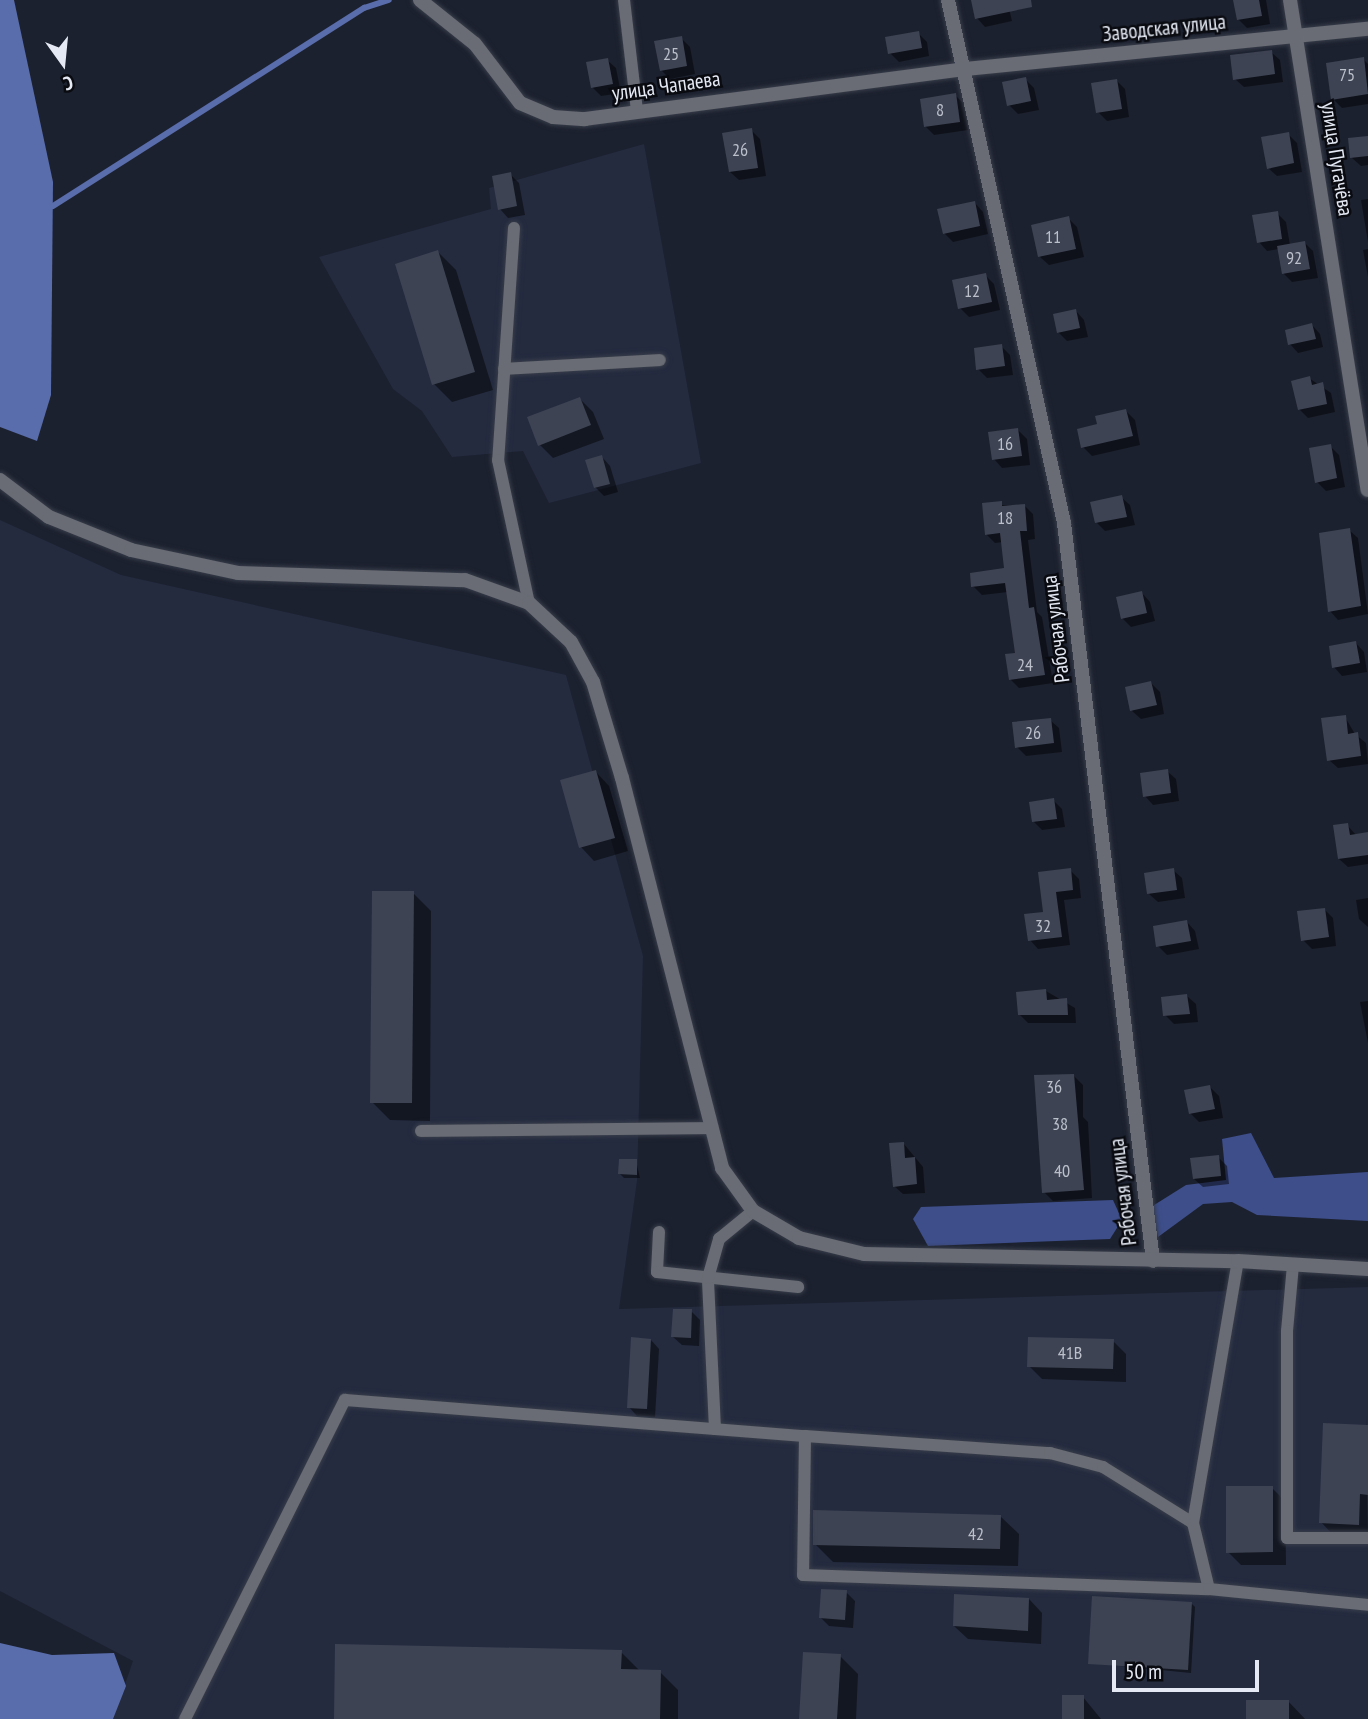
<!DOCTYPE html>
<html>
<head>
<meta charset="utf-8">
<style>
  body { margin:0 }
  #map { position:relative; width:1368px; height:1719px; overflow:hidden; background:#1c212f; font-family:"PT Sans Narrow",sans-serif }
  div>[style] { position:absolute }
  .built>* { inset:0; background:#242b3f }
  .forest>* { inset:0; background:#3d4e8a }
  .water>* { inset:0; background:#596cab }
  .shadow>* { inset:0; background:#0007 }
  .stream>* { height:6px; margin:-3px; padding:0 3px; transform-origin:3px; border-radius:3px; background:#596cab }
  .building>* { inset:0; background:#3e4353 }
  .roads { filter:drop-shadow(0 0 2px #383d4a) drop-shadow(0 0 2px #383d4a) }
  .service>* { height:12px; margin:-6px; padding:0 6px; transform-origin:6px; border-radius:6px; background:#696c74 }
  .minor>* { height:14px; margin:-7px; padding:0 7px; transform-origin:7px; border-radius:7px; background:#696c74 }
  .tertiary>* { height:14px; margin:-7px; padding:0 7px; transform-origin:7px; border-radius:7px; background:#696c74 }
  span { translate:-50% -50%; white-space:nowrap; text-align:center; line-height:1.15; -webkit-text-stroke:5px #090b11; paint-order:stroke }
  .number-label { font-size:18px; color:#bbc0cb }
  .number-label span { -webkit-text-stroke-width:0 }
  .street-label { font-size:21px; color:#e5e9f3 }
  .north { position:absolute; left:28px; top:28px; width:70px; height:70px; -webkit-text-stroke:5px #090b11; paint-order:stroke; rotate:165deg; font-size:19px; font-weight:700; line-height:28px; text-align:center; color:#e5e9f3 }
  .north::after { content:''; display:block; margin:auto; width:24px; height:32px; background:#e5e9f3; clip-path:polygon(50% 0,100% 100%,50% 72%,0 100%) }
  .scale { position:absolute; left:1112px; top:1660px; width:147px; height:32px; box-sizing:border-box; border:4px solid #e5e9f3; border-top:0; padding-left:9px; font-size:21px; line-height:24px; white-space:nowrap; color:#e5e9f3; -webkit-text-stroke:5px #090b11; paint-order:stroke }
</style>
</head>
<body>
<div id="map">
  <div class="built">
    <div style="clip-path:polygon(644px 144px,701px 463px,549px 503px,523px 451px,452px 457px,422px 411px,393px 389px,319px 257px,491px 209px,489px 188px)"></div>
    <div style="clip-path:polygon(0 520px,121px 575px,566px 675px,643px 956px,637px 1181px,619px 1309px,1368px 1287px,1368px 1719px,113px 1719px,133px 1661px,0 1591px)"></div>
  </div>
  <div class="forest">
    <div style="clip-path:polygon(1251px 1133px,1274px 1178px,1368px 1172px,1368px 1221px,1257px 1215px,1232px 1202px,1203px 1204px,1158px 1237px,1151px 1207px,1186px 1185px,1226px 1180px,1222px 1139px)"></div>
    <div style="clip-path:polygon(1113px 1200px,1122px 1220px,1110px 1239px,928px 1246px,913px 1219px,921px 1207px)"></div>
  </div>
  <div class="water">
    <div style="clip-path:polygon(0 0,14px 0,53px 182px,51px 395px,37px 441px,0 427px)"></div>
    <div style="clip-path:polygon(0 1643px,52px 1655px,114px 1653px,126px 1686px,113px 1719px,0 1719px)"></div>
  </div>
  <div class="shadow">
    <div style="clip-path:polygon(973px 0,1007px 0,1012px 21px,985px 27px,977px 18px)"></div>
    <div style="clip-path:polygon(1235px 0,1266px 0,1270px 24px,1247px 28px,1238px 19px)"></div>
    <div style="clip-path:polygon(918px 33px,927px 42px,929px 56px,899px 62px,890px 53px)"></div>
    <div style="clip-path:polygon(681px 38px,690px 47px,695px 74px,670px 79px,661px 70px)"></div>
    <div style="clip-path:polygon(1271px 52px,1280px 60px,1283px 82px,1244px 87px,1235px 79px)"></div>
    <div style="clip-path:polygon(1363px 59px,1368px 64px,1368px 104px,1342px 108px,1333px 99px)"></div>
    <div style="clip-path:polygon(607px 60px,616px 68px,621px 93px,601px 96px,593px 88px)"></div>
    <div style="clip-path:polygon(1025px 79px,1034px 88px,1039px 110px,1018px 114px,1009px 105px)"></div>
    <div style="clip-path:polygon(1116px 80px,1125px 89px,1129px 117px,1107px 121px,1098px 112px)"></div>
    <div style="clip-path:polygon(955px 95px,964px 104px,968px 130px,934px 135px,925px 126px)"></div>
    <div style="clip-path:polygon(751px 130px,760px 139px,766px 176px,739px 180px,730px 172px)"></div>
    <div style="clip-path:polygon(1288px 134px,1297px 143px,1302px 172px,1277px 176px,1268px 168px)"></div>
    <div style="clip-path:polygon(1368px 138px,1368px 165px,1361px 166px,1352px 158px)"></div>
    <div style="clip-path:polygon(510px 174px,519px 183px,525px 215px,508px 218px,500px 209px)"></div>
    <div style="clip-path:polygon(1368px 199px,1368px 242px,1361px 200px)"></div>
    <div style="clip-path:polygon(975px 203px,983px 212px,988px 234px,953px 242px,944px 233px)"></div>
    <div style="clip-path:polygon(1277px 213px,1286px 222px,1290px 245px,1304px 242px,1313px 251px,1318px 278px,1292px 282px,1284px 274px,1279px 249px,1267px 251px,1259px 242px)"></div>
    <div style="clip-path:polygon(1068px 218px,1077px 227px,1084px 257px,1049px 265px,1040px 257px)"></div>
    <div style="clip-path:polygon(1368px 249px,1368px 277px,1363px 250px)"></div>
    <div style="clip-path:polygon(438px 252px,456px 270px,493px 390px,452px 402px,434px 384px)"></div>
    <div style="clip-path:polygon(985px 275px,994px 284px,1000px 310px,969px 317px,960px 308px)"></div>
    <div style="clip-path:polygon(1076px 311px,1084px 320px,1088px 337px,1067px 341px,1058px 332px)"></div>
    <div style="clip-path:polygon(1312px 325px,1320px 334px,1323px 347px,1298px 353px,1290px 344px)"></div>
    <div style="clip-path:polygon(1001px 346px,1010px 355px,1013px 375px,987px 378px,978px 369px)"></div>
    <div style="clip-path:polygon(1309px 378px,1331px 393px,1335px 412px,1308px 418px,1299px 409px)"></div>
    <div style="clip-path:polygon(580px 399px,593px 412px,604px 439px,553px 458px,540px 445px)"></div>
    <div style="clip-path:polygon(1126px 411px,1135px 420px,1140px 445px,1092px 456px,1083px 447px,1099px 425px)"></div>
    <div style="clip-path:polygon(1018px 430px,1027px 439px,1030px 465px,1002px 468px,994px 459px)"></div>
    <div style="clip-path:polygon(1330px 446px,1339px 455px,1345px 487px,1326px 491px,1317px 482px)"></div>
    <div style="clip-path:polygon(602px 457px,610px 466px,618px 492px,604px 496px,595px 487px)"></div>
    <div style="clip-path:polygon(1121px 497px,1130px 505px,1135px 525px,1105px 531px,1097px 523px)"></div>
    <div style="clip-path:polygon(984px 505px,1024px 505px,1033px 514px,1035px 539px,1028px 540px,1037px 612px,1042px 617px,1053px 683px,1019px 688px,1010px 679px,1017px 654px,1008px 592px,982px 595px,973px 586px,1006px 570px,1003px 542px,995px 543px,986px 534px)"></div>
    <div style="clip-path:polygon(1349px 530px,1358px 538px,1368px 614px,1338px 620px,1330px 611px)"></div>
    <div style="clip-path:polygon(1142px 593px,1150px 602px,1155px 621px,1131px 627px,1122px 618px)"></div>
    <div style="clip-path:polygon(1356px 643px,1364px 652px,1367px 672px,1342px 676px,1334px 667px)"></div>
    <div style="clip-path:polygon(1151px 683px,1160px 692px,1164px 714px,1141px 719px,1132px 711px)"></div>
    <div style="clip-path:polygon(1345px 717px,1355px 734px,1366px 743px,1368px 764px,1338px 768px,1329px 760px)"></div>
    <div style="clip-path:polygon(1050px 720px,1059px 728px,1062px 752px,1026px 756px,1017px 747px)"></div>
    <div style="clip-path:polygon(1167px 771px,1176px 779px,1179px 801px,1153px 805px,1145px 796px)"></div>
    <div style="clip-path:polygon(596px 772px,609px 786px,628px 851px,594px 861px,581px 847px)"></div>
    <div style="clip-path:polygon(1053px 800px,1062px 809px,1065px 827px,1042px 830px,1034px 822px)"></div>
    <div style="clip-path:polygon(1347px 825px,1357px 836px,1368px 835px,1368px 864px,1348px 867px,1339px 859px)"></div>
    <div style="clip-path:polygon(1070px 870px,1079px 879px,1081px 898px,1064px 900px,1070px 945px,1038px 949px,1030px 940px,1045px 913px,1040px 874px)"></div>
    <div style="clip-path:polygon(1173px 870px,1182px 878px,1185px 898px,1158px 902px,1149px 894px)"></div>
    <div style="clip-path:polygon(413px 893px,431px 911px,430px 1121px,390px 1120px,372px 1102px)"></div>
    <div style="clip-path:polygon(1368px 898px,1368px 927px,1359px 919px,1356px 900px)"></div>
    <div style="clip-path:polygon(1324px 909px,1333px 918px,1336px 946px,1312px 949px,1303px 940px)"></div>
    <div style="clip-path:polygon(1187px 922px,1195px 931px,1199px 949px,1167px 955px,1158px 946px)"></div>
    <div style="clip-path:polygon(1046px 991px,1075px 1008px,1076px 1023px,1028px 1023px,1019px 1014px)"></div>
    <div style="clip-path:polygon(1187px 996px,1196px 1004px,1198px 1022px,1174px 1024px,1165px 1015px)"></div>
    <div style="clip-path:polygon(1368px 1001px,1368px 1043px,1360px 1002px)"></div>
    <div style="clip-path:polygon(1074px 1076px,1083px 1085px,1083px 1117px,1088px 1122px,1092px 1198px,1053px 1201px,1044px 1192px)"></div>
    <div style="clip-path:polygon(1210px 1087px,1219px 1096px,1223px 1118px,1199px 1122px,1190px 1113px)"></div>
    <div style="clip-path:polygon(904px 1144px,923px 1167px,925px 1193px,903px 1194px,894px 1186px)"></div>
    <div style="clip-path:polygon(1218px 1157px,1227px 1166px,1229px 1184px,1203px 1187px,1194px 1179px)"></div>
    <div style="clip-path:polygon(636px 1161px,640px 1178px,624px 1178px,620px 1174px)"></div>
    <div style="clip-path:polygon(691px 1311px,700px 1320px,699px 1346px,682px 1345px,673px 1337px)"></div>
    <div style="clip-path:polygon(651px 1340px,659px 1349px,655px 1417px,637px 1416px,629px 1407px)"></div>
    <div style="clip-path:polygon(1113px 1341px,1126px 1354px,1126px 1382px,1042px 1379px,1029px 1366px)"></div>
    <div style="clip-path:polygon(1366px 1415px,1368px 1537px,1334px 1536px,1321px 1522px,1366px 1427px)"></div>
    <div style="clip-path:polygon(1272px 1488px,1285px 1501px,1286px 1565px,1241px 1565px,1228px 1552px)"></div>
    <div style="clip-path:polygon(1000px 1516px,1019px 1534px,1018px 1566px,833px 1562px,815px 1544px)"></div>
    <div style="clip-path:polygon(846px 1592px,855px 1601px,853px 1628px,829px 1626px,821px 1618px)"></div>
    <div style="clip-path:polygon(1029px 1599px,1042px 1613px,1041px 1644px,968px 1639px,954px 1626px)"></div>
    <div style="clip-path:polygon(1192px 1604px,1195px 1607px,1191px 1673px,1090px 1663px)"></div>
    <div style="clip-path:polygon(621px 1652px,639px 1670px,660px 1672px,678px 1690px,678px 1719px,335px 1719px)"></div>
    <div style="clip-path:polygon(840px 1656px,858px 1674px,856px 1719px,801px 1719px)"></div>
    <div style="clip-path:polygon(1083px 1697px,1101px 1719px,1064px 1719px)"></div>
    <div style="clip-path:polygon(1288px 1701px,1305px 1719px,1248px 1719px)"></div>
  </div>
  <div class="stream">
    <div style="left:53px;top:206px;width:369px;rotate:-32.5deg"></div>
    <div style="left:364px;top:8px;width:26px;rotate:-18deg"></div>
  </div>
  <div class="building">
    <div style="clip-path:polygon(971px 0,1031px 0,1032px 7px,975px 19px)"></div>
    <div style="clip-path:polygon(1233px 0,1259px 0,1262px 16px,1237px 20px)"></div>
    <div style="clip-path:polygon(919px 31px,922px 48px,888px 54px,885px 37px)"></div>
    <div style="clip-path:polygon(682px 36px,687px 66px,660px 71px,654px 41px)"></div>
    <div style="clip-path:polygon(1272px 50px,1275px 74px,1233px 80px,1230px 55px)"></div>
    <div style="clip-path:polygon(1364px 57px,1368px 94px,1331px 100px,1326px 63px)"></div>
    <div style="clip-path:polygon(608px 58px,613px 84px,591px 88px,586px 62px)"></div>
    <div style="clip-path:polygon(1026px 77px,1031px 101px,1007px 106px,1002px 82px)"></div>
    <div style="clip-path:polygon(1117px 79px,1122px 109px,1096px 113px,1091px 83px)"></div>
    <div style="clip-path:polygon(956px 93px,960px 122px,924px 127px,920px 99px)"></div>
    <div style="clip-path:polygon(752px 128px,758px 168px,729px 172px,722px 133px)"></div>
    <div style="clip-path:polygon(1289px 132px,1294px 163px,1267px 169px,1261px 137px)"></div>
    <div style="clip-path:polygon(1368px 136px,1368px 156px,1350px 158px,1348px 138px)"></div>
    <div style="clip-path:polygon(511px 172px,517px 206px,498px 210px,492px 176px)"></div>
    <div style="clip-path:polygon(975px 201px,980px 226px,943px 234px,937px 209px)"></div>
    <div style="clip-path:polygon(1278px 211px,1282px 239px,1257px 243px,1252px 215px)"></div>
    <div style="clip-path:polygon(1069px 216px,1076px 249px,1038px 257px,1031px 225px)"></div>
    <div style="clip-path:polygon(1305px 241px,1310px 269px,1282px 274px,1277px 246px)"></div>
    <div style="clip-path:polygon(438px 250px,475px 372px,432px 385px,395px 264px)"></div>
    <div style="clip-path:polygon(986px 273px,992px 302px,958px 309px,952px 280px)"></div>
    <div style="clip-path:polygon(1076px 309px,1080px 328px,1057px 333px,1053px 314px)"></div>
    <div style="clip-path:polygon(1312px 323px,1316px 339px,1288px 345px,1285px 330px)"></div>
    <div style="clip-path:polygon(1002px 344px,1005px 366px,976px 370px,974px 348px)"></div>
    <div style="clip-path:polygon(1310px 376px,1312px 385px,1323px 382px,1327px 404px,1298px 410px,1291px 381px)"></div>
    <div style="clip-path:polygon(580px 397px,591px 425px,538px 446px,527px 417px)"></div>
    <div style="clip-path:polygon(1126px 409px,1133px 436px,1081px 448px,1077px 429px,1097px 424px,1095px 416px)"></div>
    <div style="clip-path:polygon(1018px 428px,1022px 456px,992px 460px,988px 432px)"></div>
    <div style="clip-path:polygon(1331px 444px,1337px 478px,1315px 483px,1309px 448px)"></div>
    <div style="clip-path:polygon(602px 455px,610px 484px,594px 488px,585px 460px)"></div>
    <div style="clip-path:polygon(1122px 495px,1127px 517px,1095px 523px,1090px 502px)"></div>
    <div style="clip-path:polygon(1002px 501px,1002px 506px,1025px 504px,1027px 531px,1020px 531px,1029px 608px,1034px 607px,1045px 675px,1009px 680px,1005px 654px,1015px 653px,1005px 583px,971px 587px,970px 573px,1004px 568px,1000px 533px,985px 535px,982px 503px)"></div>
    <div style="clip-path:polygon(1350px 528px,1361px 606px,1328px 612px,1319px 533px)"></div>
    <div style="clip-path:polygon(1142px 591px,1147px 613px,1121px 619px,1116px 597px)"></div>
    <div style="clip-path:polygon(1356px 641px,1360px 663px,1332px 668px,1329px 646px)"></div>
    <div style="clip-path:polygon(1151px 681px,1157px 705px,1130px 711px,1125px 687px)"></div>
    <div style="clip-path:polygon(1346px 715px,1348px 734px,1358px 732px,1361px 756px,1327px 761px,1321px 718px)"></div>
    <div style="clip-path:polygon(1051px 718px,1054px 743px,1015px 748px,1012px 722px)"></div>
    <div style="clip-path:polygon(1168px 769px,1171px 793px,1143px 797px,1140px 773px)"></div>
    <div style="clip-path:polygon(596px 770px,615px 838px,579px 848px,560px 780px)"></div>
    <div style="clip-path:polygon(1054px 798px,1057px 819px,1032px 822px,1029px 802px)"></div>
    <div style="clip-path:polygon(1348px 823px,1350px 835px,1368px 832px,1368px 855px,1338px 859px,1333px 825px)"></div>
    <div style="clip-path:polygon(1071px 868px,1073px 890px,1056px 892px,1062px 937px,1028px 941px,1024px 914px,1043px 912px,1038px 872px)"></div>
    <div style="clip-path:polygon(1174px 868px,1177px 890px,1147px 894px,1144px 873px)"></div>
    <div style="clip-path:polygon(372px 891px,414px 891px,412px 1103px,370px 1103px)"></div>
    <div style="clip-path:polygon(1325px 908px,1329px 937px,1301px 941px,1297px 911px)"></div>
    <div style="clip-path:polygon(1187px 920px,1191px 941px,1156px 947px,1153px 926px)"></div>
    <div style="clip-path:polygon(1046px 989px,1047px 1000px,1067px 998px,1068px 1015px,1018px 1015px,1016px 992px)"></div>
    <div style="clip-path:polygon(1187px 994px,1190px 1014px,1163px 1016px,1161px 997px)"></div>
    <div style="clip-path:polygon(1074px 1074px,1084px 1190px,1042px 1193px,1034px 1075px)"></div>
    <div style="clip-path:polygon(1210px 1085px,1215px 1109px,1189px 1114px,1184px 1090px)"></div>
    <div style="clip-path:polygon(904px 1142px,905px 1158px,915px 1157px,917px 1184px,893px 1187px,889px 1143px)"></div>
    <div style="clip-path:polygon(1219px 1155px,1221px 1176px,1193px 1179px,1190px 1158px)"></div>
    <div style="clip-path:polygon(619px 1159px,637px 1159px,637px 1175px,618px 1174px)"></div>
    <div style="clip-path:polygon(673px 1309px,692px 1309px,691px 1338px,671px 1337px)"></div>
    <div style="clip-path:polygon(631px 1337px,651px 1339px,647px 1409px,627px 1408px)"></div>
    <div style="clip-path:polygon(1028px 1337px,1114px 1339px,1113px 1369px,1027px 1367px)"></div>
    <div style="clip-path:polygon(1323px 1423px,1368px 1425px,1368px 1495px,1360px 1494px,1359px 1525px,1319px 1523px)"></div>
    <div style="clip-path:polygon(1226px 1486px,1273px 1486px,1273px 1552px,1226px 1553px)"></div>
    <div style="clip-path:polygon(813px 1510px,1001px 1515px,1000px 1549px,813px 1545px)"></div>
    <div style="clip-path:polygon(821px 1589px,847px 1590px,845px 1620px,819px 1618px)"></div>
    <div style="clip-path:polygon(954px 1594px,1029px 1598px,1028px 1631px,953px 1626px)"></div>
    <div style="clip-path:polygon(1092px 1596px,1192px 1602px,1188px 1670px,1088px 1664px)"></div>
    <div style="clip-path:polygon(335px 1644px,622px 1650px,621px 1669px,661px 1670px,660px 1719px,334px 1719px)"></div>
    <div style="clip-path:polygon(803px 1652px,841px 1654px,837px 1719px,799px 1719px)"></div>
    <div style="clip-path:polygon(1062px 1695px,1084px 1695px,1084px 1719px,1062px 1719px)"></div>
    <div style="clip-path:polygon(1246px 1700px,1289px 1700px,1289px 1719px,1246px 1719px)"></div>
  </div>
  <div class="roads">
    <div class="service">
      <div style="left:624px;top:0;width:112px;rotate:83.3deg"></div>
      <div style="left:514px;top:228px;width:233px;rotate:93.9deg"></div>
      <div style="left:498px;top:460px;width:146px;rotate:77.8deg"></div>
      <div style="left:504px;top:369px;width:156px;rotate:-3.3deg"></div>
      <div style="left:421px;top:1131px;width:291px;rotate:-0.6deg"></div>
      <div style="left:659px;top:1232px;width:40px;rotate:92.9deg"></div>
      <div style="left:657px;top:1272px;width:142px;rotate:6.1deg"></div>
      <div style="left:1293px;top:1265px;width:66px;rotate:95.2deg"></div>
      <div style="left:1287px;top:1331px;width:207px;rotate:90deg"></div>
      <div style="left:1287px;top:1538px;width:81px"></div>
      <div style="left:715px;top:1429px;width:151px;rotate:-92.7deg"></div>
      <div style="left:708px;top:1278px;width:41px;rotate:-74.2deg"></div>
      <div style="left:719px;top:1239px;width:44px;rotate:-39.5deg"></div>
      <div style="left:805px;top:1436px;width:246px;rotate:4deg"></div>
      <div style="left:1050px;top:1453px;width:55px;rotate:14.8deg"></div>
      <div style="left:1103px;top:1467px;width:106px;rotate:31.9deg"></div>
      <div style="left:1193px;top:1523px;width:68px;rotate:76.4deg"></div>
      <div style="left:1193px;top:1523px;width:266px;rotate:-80.3deg"></div>
      <div style="left:185px;top:1719px;width:357px;rotate:-63.4deg"></div>
      <div style="left:345px;top:1400px;width:461px;rotate:4.5deg"></div>
      <div style="left:805px;top:1436px;width:139px;rotate:90.8deg"></div>
      <div style="left:803px;top:1575px;width:406px;rotate:2deg"></div>
      <div style="left:1209px;top:1589px;width:160px;rotate:5.7deg"></div>
    </div>
    <div class="minor">
      <div style="left:420px;top:0;width:70px;rotate:38.7deg"></div>
      <div style="left:475px;top:44px;width:74px;rotate:52.7deg"></div>
      <div style="left:520px;top:103px;width:36px;rotate:23deg"></div>
      <div style="left:553px;top:117px;width:32px;rotate:4deg"></div>
      <div style="left:585px;top:119px;width:383px;rotate:-7.5deg"></div>
      <div style="left:965px;top:69px;width:405px;rotate:-5.7deg"></div>
      <div style="left:948px;top:0;width:536px;rotate:77.49deg"></div>
      <div style="left:1064px;top:523px;width:743px;rotate:83.12deg"></div>
      <div style="left:1290px;top:0;width:496px;rotate:81deg"></div>
    </div>
    <div class="tertiary">
      <div style="left:0;top:480px;width:61px;rotate:37.1deg"></div>
      <div style="left:49px;top:517px;width:88px;rotate:21.9deg"></div>
      <div style="left:131px;top:550px;width:109px;rotate:12.1deg"></div>
      <div style="left:238px;top:573px;width:227px;rotate:1.8deg"></div>
      <div style="left:465px;top:580px;width:68px;rotate:19.8deg"></div>
      <div style="left:529px;top:603px;width:57px;rotate:42.9deg"></div>
      <div style="left:571px;top:642px;width:46px;rotate:61.2deg"></div>
      <div style="left:593px;top:682px;width:100px;rotate:73.2deg"></div>
      <div style="left:622px;top:778px;width:403px;rotate:75.6deg"></div>
      <div style="left:722px;top:1168px;width:53px;rotate:54.2deg"></div>
      <div style="left:753px;top:1211px;width:53px;rotate:30.4deg"></div>
      <div style="left:799px;top:1238px;width:67px;rotate:13.8deg"></div>
      <div style="left:864px;top:1254px;width:374px;rotate:1.1deg"></div>
      <div style="left:1238px;top:1261px;width:130px;rotate:3.5deg"></div>
    </div>
  </div>
  <div class="number-label">
    <span style="left:671px;top:54px">25</span>
    <span style="left:1347px;top:75px">75</span>
    <span style="left:940px;top:110px">8</span>
    <span style="left:740px;top:150px">26</span>
    <span style="left:1053px;top:237px">11</span>
    <span style="left:1294px;top:258px">92</span>
    <span style="left:972px;top:291px">12</span>
    <span style="left:1005px;top:444px">16</span>
    <span style="left:1005px;top:518px">18</span>
    <span style="left:1025px;top:665px">24</span>
    <span style="left:1033px;top:733px">26</span>
    <span style="left:1043px;top:926px">32</span>
    <span style="left:1054px;top:1087px">36</span>
    <span style="left:1060px;top:1124px">38</span>
    <span style="left:1062px;top:1171px">40</span>
    <span style="left:1070px;top:1353px">41В</span>
    <span style="left:976px;top:1534px">42</span>
  </div>
  <div class="street-label">
    <span style="left:1164px;top:28px;rotate:-6deg">Заводская улица</span>
    <span style="left:666px;top:86px;rotate:-8deg">улица Чапаева</span>
    <span style="left:1337px;top:159px;rotate:81deg">улица Пугачёва</span>
    <span style="left:1056px;top:629px;rotate:-97deg">Рабочая улица</span>
    <span style="left:1123px;top:1192px;rotate:-97deg">Рабочая улица</span>
  </div>
  <div class="north">С</div>
  <div class="scale">50 m</div>
</div>
</body>
</html>
